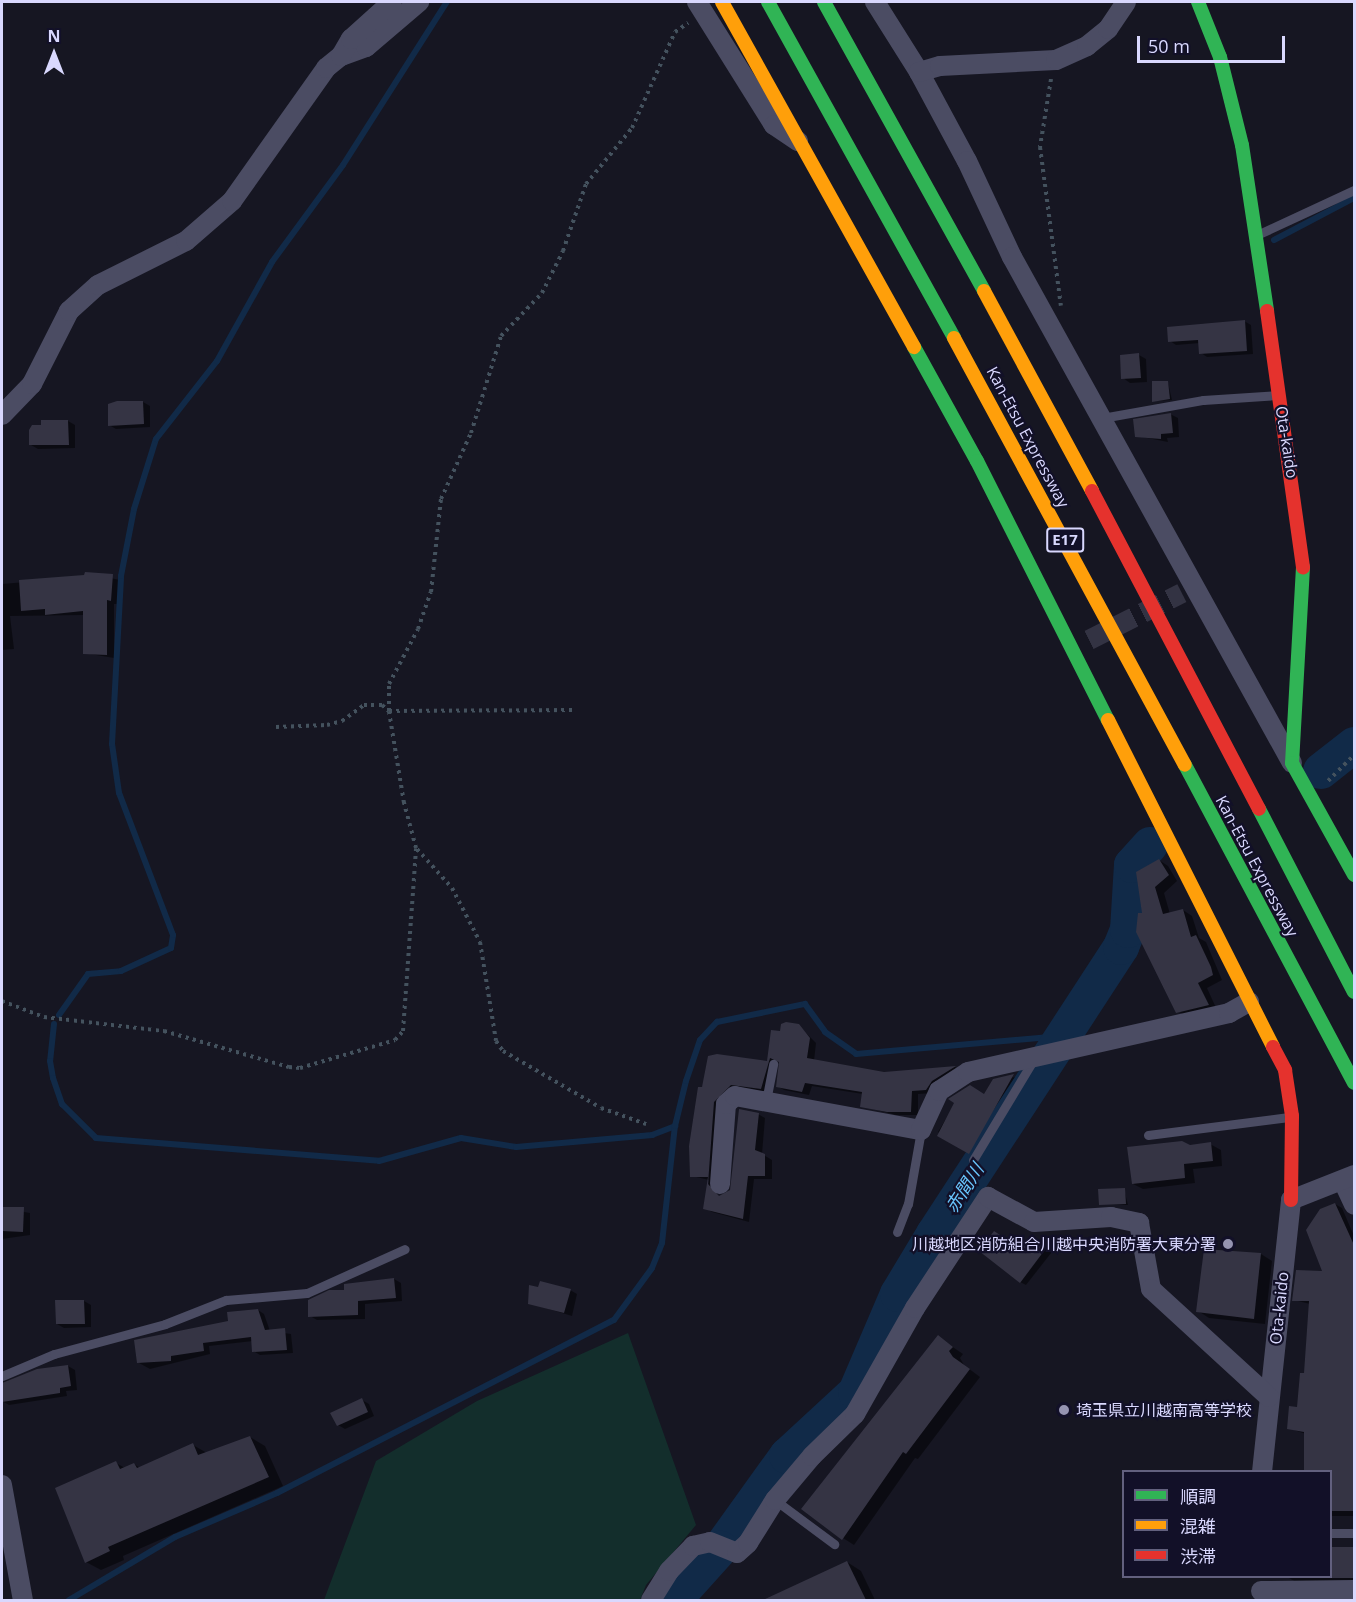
<!DOCTYPE html>
<html>
<head>
<meta charset="utf-8">
<style>
  body { margin:0 }
  #map { position:relative; width:1356px; height:1602px; overflow:hidden; background:#161622; font-family:"Open Sans","Noto Sans JP",sans-serif }
  div>[style] { position:absolute }
  .green>* { inset:0; background:#132e2c }
  .shadow>* { inset:0; background:#0007 }
  .stream>* { height:6px; margin:-3px; padding:0 3px; transform-origin:3px; border-radius:3px; background:#112a48 }
  .river>* { height:36px; margin:-18px; padding:0 18px; transform-origin:18px; border-radius:18px; background:#112a48 }
  .building>* { inset:0; background:#353444 }
  .street-tunnel>* { height:20px; margin-top:-10px; transform-origin:0; background:repeating-linear-gradient(90deg,#333343 0 20px,transparent 0 30px) }
  .path>* { height:4px; margin-top:-2px; transform-origin:0; background:repeating-linear-gradient(90deg,#44525e 0 3px,transparent 0 7.5px) }
  .lane>* { height:9px; margin:-4.5px; padding:0 4.5px; transform-origin:4.5px; border-radius:4.5px; background:#4b4c63 }
  .street>* { height:20px; margin:-10px; padding:0 10px; transform-origin:10px; border-radius:10px; background:#4b4c63 }
  .fast>* { height:14px; margin:-7px; padding:0 7px; transform-origin:7px; border-radius:7px; background:#30b455 }
  .slow>* { height:14px; margin:-7px; padding:0 7px; transform-origin:7px; border-radius:7px; background:#ff9f0a }
  .jam>* { height:14px; margin:-7px; padding:0 7px; transform-origin:7px; border-radius:7px; background:#e5322d }
  .dots>* { width:16px; height:16px; translate:-50% -50%; box-sizing:border-box; border:3px solid #121028; border-radius:50% }
  span { translate:-50% -50%; white-space:nowrap; text-align:center; line-height:1.15; -webkit-text-stroke:4.5px #121028; paint-order:stroke }
  .shield-label span { padding:2px 4px; background:#121028; border:2px solid; border-radius:4px; -webkit-text-stroke-width:0 }
  .shield-label { font-size:15px; color:#d9d8fe; font-weight:700 }
  .street-label { font-size:16px; color:#d9d8fe }
  .poi-label { font-size:16px; color:#d9d8fe }
  .right { translate:-100% -50%; text-align:right }
  .left { translate:0 -50%; text-align:left }
  .water-label { font-size:18px; color:#68c4fc; font-style:italic }
  .frame { position:absolute; inset:0; border:3px solid #d9d8fe; pointer-events:none }
  .legend { position:absolute; left:1122px; top:1470px; width:210px; height:108px; box-sizing:border-box; background:#121028; border:2px solid #62607e; margin:0; padding:8px 10px; list-style:none; font-size:18px; color:#d9d8fe }
  .legend li { display:flex; align-items:center; gap:12px; height:30px }
  .legend b { width:30px; border:2px solid #62607e }
  .north { position:absolute; left:24px; top:24px; width:60px; height:60px; -webkit-text-stroke:4px #121028; paint-order:stroke; rotate:0deg; font-size:16px; font-weight:700; line-height:24px; text-align:center; color:#d9d8fe }
  .north::after { content:''; display:block; margin:auto; width:21px; height:27px; background:#d9d8fe; clip-path:polygon(50% 0,100% 100%,50% 72%,0 100%) }
  .scale { position:absolute; left:1137px; top:36px; width:148px; height:27px; box-sizing:border-box; border:3px solid #d9d8fe; border-top:0; padding-left:8px; font-size:18px; line-height:21px; white-space:nowrap; color:#d9d8fe; -webkit-text-stroke:4px #121028; paint-order:stroke }
</style>
</head>
<body>
<div id="map">
  <div class="green">
    <div style="clip-path:polygon(628px 1333px,696px 1525px,646px 1585px,640px 1600px,324px 1600px,376px 1461px,477px 1401px)"></div>
  </div>
  <div class="shadow">
    <div style="clip-path:polygon(1244px 321px,1251px 325px,1253px 354px,1207px 357px,1201px 353px,1200px 343px,1176px 345px,1170px 341px)"></div>
    <div style="clip-path:polygon(1139px 355px,1146px 359px,1147px 382px,1130px 383px,1123px 378px)"></div>
    <div style="clip-path:polygon(1168px 383px,1172px 400px,1154px 401px)"></div>
    <div style="clip-path:polygon(143px 402px,150px 406px,150px 427px,116px 429px,109px 425px)"></div>
    <div style="clip-path:polygon(1170px 414px,1178px 418px,1179px 437px,1167px 438px,1168px 442px,1137px 436px)"></div>
    <div style="clip-path:polygon(68px 421px,75px 425px,75px 448px,38px 449px,31px 445px)"></div>
    <div style="clip-path:polygon(86px 573px,120px 580px,118px 604px,114px 604px,114px 658px,84px 653px,84px 615px,10px 616px,14px 649px,2px 650px,2px 584px,85px 577px)"></div>
    <div style="clip-path:polygon(1159px 860px,1168px 866px,1177px 881px,1164px 893px,1170px 914px,1183px 910px,1192px 916px,1199px 938px,1206px 942px,1222px 980px,1207px 988px,1217px 1010px,1187px 1017px,1178px 1011px,1144px 914px)"></div>
    <div style="clip-path:polygon(798px 1025px,816px 1043px,814px 1061px,884px 1074px,955px 1067px,961px 1070px,933px 1093px,918px 1094px,918px 1115px,896px 1115px,862px 1106px,863px 1094px,812px 1086px,809px 1095px,784px 1090px,777px 1086px,781px 1062px,777px 1060px,768px 1092px,739px 1088px,715px 1188px,718px 1196px,725px 1197px,733px 1186px,758px 1114px,765px 1118px,762px 1154px,772px 1160px,772px 1179px,754px 1179px,749px 1222px,712px 1212px,705px 1208px,709px 1180px,692px 1176px,699px 1088px,768px 1063px,781px 1032px)"></div>
    <div style="clip-path:polygon(1016px 1077px,1023px 1080px,977px 1156px,938px 1132px,956px 1102px,985px 1096px,994px 1080px)"></div>
    <div style="clip-path:polygon(1210px 1144px,1221px 1150px,1222px 1166px,1193px 1169px,1195px 1183px,1143px 1189px,1133px 1184px)"></div>
    <div style="clip-path:polygon(1124px 1189px,1128px 1205px,1101px 1204px)"></div>
    <div style="clip-path:polygon(1335px 1204px,1342px 1208px,1354px 1236px,1354px 1516px,1330px 1516px,1330px 1472px,1306px 1434px,1288px 1428px,1299px 1409px,1305px 1375px,1310px 1304px,1294px 1300px,1324px 1273px)"></div>
    <div style="clip-path:polygon(2px 1208px,30px 1213px,30px 1235px,2px 1239px)"></div>
    <div style="clip-path:polygon(1050px 1244px,1055px 1248px,1026px 1285px,1020px 1282px,1018px 1248px)"></div>
    <div style="clip-path:polygon(1261px 1254px,1272px 1261px,1265px 1324px,1209px 1318px,1198px 1311px)"></div>
    <div style="clip-path:polygon(394px 1279px,401px 1283px,402px 1301px,365px 1304px,365px 1319px,317px 1320px,310px 1316px,345px 1292px,345px 1285px)"></div>
    <div style="clip-path:polygon(570px 1290px,577px 1294px,572px 1316px,529px 1303px)"></div>
    <div style="clip-path:polygon(84px 1301px,91px 1305px,91px 1327px,64px 1328px,57px 1324px)"></div>
    <div style="clip-path:polygon(258px 1310px,264px 1314px,270px 1331px,291px 1334px,293px 1353px,260px 1355px,253px 1351px,253px 1341px,209px 1346px,210px 1354px,150px 1369px,139px 1363px)"></div>
    <div style="clip-path:polygon(938px 1337px,963px 1354px,960px 1358px,964px 1365px,980px 1377px,918px 1459px,915px 1458px,854px 1545px,843px 1538px)"></div>
    <div style="clip-path:polygon(68px 1366px,75px 1370px,77px 1390px,66px 1391px,67px 1396px,9px 1405px,2px 1401px,2px 1383px,37px 1370px)"></div>
    <div style="clip-path:polygon(362px 1400px,369px 1404px,374px 1416px,345px 1429px,338px 1425px)"></div>
    <div style="clip-path:polygon(250px 1437px,265px 1446px,283px 1486px,123px 1556px,124px 1560px,101px 1570px,86px 1562px,116px 1463px,125px 1468px,134px 1464px,140px 1468px,193px 1445px,207px 1453px)"></div>
    <div style="clip-path:polygon(1330px 1548px,1354px 1548px,1354px 1582px,1296px 1582px,1289px 1578px,1330px 1576px)"></div>
    <div style="clip-path:polygon(847px 1562px,861px 1571px,875px 1600px,767px 1600px)"></div>
  </div>
  <div class="stream">
    <div style="left:1274px;top:240px;width:90px;rotate:-27.7deg"></div>
    <div style="left:59px;top:1015px;width:50px;rotate:-54.7deg"></div>
    <div style="left:88px;top:974px;width:33px;rotate:-5deg"></div>
    <div style="left:121px;top:971px;width:55px;rotate:-24.7deg"></div>
    <div style="left:171px;top:948px;width:13px;rotate:-81deg"></div>
    <div style="left:173px;top:935px;width:152px;rotate:-110.8deg"></div>
    <div style="left:119px;top:793px;width:49px;rotate:-98.1deg"></div>
    <div style="left:112px;top:744px;width:168px;rotate:-86.9deg"></div>
    <div style="left:121px;top:576px;width:68px;rotate:-79deg"></div>
    <div style="left:134px;top:509px;width:73px;rotate:-72.6deg"></div>
    <div style="left:156px;top:439px;width:99px;rotate:-52deg"></div>
    <div style="left:217px;top:361px;width:113px;rotate:-60.9deg"></div>
    <div style="left:272px;top:262px;width:120px;rotate:-53.8deg"></div>
    <div style="left:343px;top:165px;width:193px;rotate:-57.5deg"></div>
    <div style="left:54px;top:1024px;width:37px;rotate:96deg"></div>
    <div style="left:50px;top:1061px;width:17px;rotate:80deg"></div>
    <div style="left:53px;top:1078px;width:28px;rotate:71deg"></div>
    <div style="left:62px;top:1104px;width:48px;rotate:45deg"></div>
    <div style="left:96px;top:1138px;width:284px;rotate:4.6deg"></div>
    <div style="left:379px;top:1161px;width:85px;rotate:-15.7deg"></div>
    <div style="left:461px;top:1138px;width:56px;rotate:9.3deg"></div>
    <div style="left:516px;top:1147px;width:137px;rotate:-5deg"></div>
    <div style="left:652px;top:1135px;width:25px;rotate:-21deg"></div>
    <div style="left:69px;top:1600px;width:123px;rotate:-30.7deg"></div>
    <div style="left:175px;top:1537px;width:111px;rotate:-23.3deg"></div>
    <div style="left:277px;top:1493px;width:379px;rotate:-27.2deg"></div>
    <div style="left:614px;top:1320px;width:64px;rotate:-53.8deg"></div>
    <div style="left:652px;top:1268px;width:27px;rotate:-68deg"></div>
    <div style="left:662px;top:1243px;width:118px;rotate:-83.7deg"></div>
    <div style="left:675px;top:1126px;width:46px;rotate:-76.3deg"></div>
    <div style="left:686px;top:1081px;width:43px;rotate:-71.1deg"></div>
    <div style="left:700px;top:1040px;width:25px;rotate:-47deg"></div>
    <div style="left:717px;top:1022px;width:90px;rotate:-11.6deg"></div>
    <div style="left:805px;top:1004px;width:34px;rotate:54deg"></div>
    <div style="left:825px;top:1032px;width:38px;rotate:35deg"></div>
    <div style="left:856px;top:1054px;width:206px;rotate:-5deg"></div>
  </div>
  <div class="river">
    <div style="left:1321px;top:771px;width:42px;rotate:-38.2deg"></div>
    <div style="left:723px;top:1545px;width:110px;rotate:-54.3deg"></div>
    <div style="left:787px;top:1456px;width:94px;rotate:-42.8deg"></div>
    <div style="left:856px;top:1392px;width:107px;rotate:-66.8deg"></div>
    <div style="left:898px;top:1294px;width:70px;rotate:-59deg"></div>
    <div style="left:934px;top:1234px;width:343px;rotate:-56.9deg"></div>
    <div style="left:1121px;top:947px;width:18px;rotate:-68deg"></div>
    <div style="left:1128px;top:930px;width:65px;rotate:-86.5deg"></div>
    <div style="left:1132px;top:865px;width:27px;rotate:-48deg"></div>
    <div style="left:674px;top:1600px;width:69px;rotate:-48deg"></div>
  </div>
  <div class="building">
    <div style="clip-path:polygon(1245px 320px,1247px 351px,1199px 354px,1198px 340px,1168px 342px,1167px 327px)"></div>
    <div style="clip-path:polygon(1139px 353px,1141px 378px,1121px 379px,1120px 355px)"></div>
    <div style="clip-path:polygon(1152px 381px,1168px 381px,1170px 399px,1152px 402px)"></div>
    <div style="clip-path:polygon(117px 401px,143px 401px,144px 424px,108px 426px,108px 404px)"></div>
    <div style="clip-path:polygon(1171px 413px,1173px 433px,1161px 434px,1161px 439px,1135px 437px,1133px 419px)"></div>
    <div style="clip-path:polygon(41px 420px,68px 420px,69px 445px,29px 445px,29px 430px,32px 425px,41px 425px)"></div>
    <div style="clip-path:polygon(85px 572px,113px 574px,111px 601px,107px 600px,107px 655px,83px 654px,83px 611px,45px 615px,45px 609px,21px 611px,19px 580px,84px 575px)"></div>
    <div style="clip-path:polygon(1159px 859px,1169px 875px,1155px 887px,1163px 914px,1183px 909px,1191px 937px,1196px 935px,1211px 967px,1213px 975px,1198px 983px,1209px 1005px,1176px 1013px,1136px 932px,1138px 913px,1142px 913px,1136px 872px)"></div>
    <div style="clip-path:polygon(786px 1022px,799px 1024px,810px 1038px,807px 1058px,884px 1072px,956px 1066px,932px 1081px,926px 1090px,912px 1091px,911px 1112px,887px 1112px,860px 1107px,862px 1092px,805px 1083px,802px 1092px,776px 1087px,779px 1062px,770px 1058px,761px 1089px,731px 1085px,714px 1102px,708px 1184px,719px 1196px,730px 1190px,739px 1109px,759px 1113px,755px 1150px,765px 1154px,765px 1176px,748px 1176px,743px 1219px,703px 1209px,708px 1177px,690px 1177px,689px 1146px,698px 1087px,702px 1087px,708px 1056px,717px 1054px,767px 1061px,771px 1030px,780px 1031px,781px 1024px)"></div>
    <div style="clip-path:polygon(1014px 1074px,969px 1154px,937px 1136px,954px 1103px,948px 1099px,970px 1085px,984px 1094px,993px 1079px)"></div>
    <div style="clip-path:polygon(1182px 1141px,1190px 1145px,1211px 1142px,1213px 1161px,1184px 1164px,1185px 1178px,1132px 1184px,1127px 1147px)"></div>
    <div style="clip-path:polygon(1125px 1188px,1126px 1204px,1099px 1205px,1098px 1189px)"></div>
    <div style="clip-path:polygon(1335px 1203px,1354px 1245px,1354px 1511px,1330px 1511px,1330px 1472px,1304px 1472px,1304px 1432px,1287px 1429px,1289px 1406px,1297px 1407px,1300px 1373px,1304px 1373px,1309px 1301px,1292px 1301px,1296px 1270px,1322px 1271px,1306px 1230px,1320px 1209px)"></div>
    <div style="clip-path:polygon(2px 1207px,24px 1207px,23px 1232px,2px 1231px)"></div>
    <div style="clip-path:polygon(994px 1231px,1018px 1247px,1023px 1240px,1033px 1246px,1050px 1243px,1020px 1283px,979px 1251px)"></div>
    <div style="clip-path:polygon(1204px 1249px,1261px 1253px,1254px 1319px,1196px 1312px)"></div>
    <div style="clip-path:polygon(394px 1278px,396px 1298px,358px 1301px,358px 1315px,308px 1317px,308px 1300px,329px 1290px,344px 1290px,344px 1284px)"></div>
    <div style="clip-path:polygon(540px 1281px,571px 1289px,564px 1313px,528px 1304px,529px 1285px,538px 1287px)"></div>
    <div style="clip-path:polygon(55px 1300px,84px 1300px,85px 1324px,56px 1324px)"></div>
    <div style="clip-path:polygon(258px 1309px,265px 1330px,285px 1328px,287px 1350px,252px 1352px,251px 1337px,203px 1343px,204px 1351px,171px 1356px,171px 1361px,137px 1363px,134px 1340px,228px 1321px,227px 1312px)"></div>
    <div style="clip-path:polygon(938px 1335px,953px 1347px,949px 1351px,953px 1357px,970px 1369px,906px 1454px,903px 1452px,842px 1540px,801px 1509px)"></div>
    <div style="clip-path:polygon(68px 1365px,71px 1386px,60px 1388px,60px 1393px,2px 1402px,2px 1383px,37px 1369px)"></div>
    <div style="clip-path:polygon(362px 1398px,368px 1412px,337px 1426px,330px 1413px)"></div>
    <div style="clip-path:polygon(250px 1436px,269px 1477px,108px 1547px,110px 1551px,85px 1563px,55px 1488px,116px 1461px,120px 1469px,134px 1463px,137px 1468px,193px 1443px,198px 1455px)"></div>
    <div style="clip-path:polygon(1330px 1547px,1354px 1547px,1354px 1578px,1330px 1578px)"></div>
    <div style="clip-path:polygon(847px 1561px,866px 1600px,763px 1600px)"></div>
  </div>
  <div class="street-tunnel">
    <div style="left:1089px;top:640px;width:104px;rotate:-26.8deg"></div>
  </div>
  <div class="path">
    <div style="left:1051px;top:79px;width:69px;rotate:99.2deg"></div>
    <div style="left:1040px;top:147px;width:160px;rotate:82.5deg"></div>
    <div style="left:276px;top:727px;width:51px;rotate:-2.2deg"></div>
    <div style="left:327px;top:725px;width:16px;rotate:-15deg"></div>
    <div style="left:342px;top:721px;width:27px;rotate:-36deg"></div>
    <div style="left:364px;top:705px;width:18px"></div>
    <div style="left:382px;top:705px;width:9px;rotate:41deg"></div>
    <div style="left:389px;top:711px;width:183px;rotate:-0.3deg"></div>
    <div style="left:1328px;top:781px;width:37px;rotate:-45deg"></div>
    <div style="left:417px;top:849px;width:52px;rotate:48.1deg"></div>
    <div style="left:452px;top:888px;width:61px;rotate:62.6deg"></div>
    <div style="left:480px;top:942px;width:100px;rotate:80.8deg"></div>
    <div style="left:496px;top:1041px;width:12px;rotate:55deg"></div>
    <div style="left:503px;top:1051px;width:113px;rotate:30.2deg"></div>
    <div style="left:601px;top:1108px;width:48px;rotate:19.6deg"></div>
    <div style="left:2px;top:1001px;width:45px;rotate:20.9deg"></div>
    <div style="left:44px;top:1017px;width:121px;rotate:6.7deg"></div>
    <div style="left:164px;top:1031px;width:130px;rotate:16.1deg"></div>
    <div style="left:289px;top:1067px;width:11px;rotate:5deg"></div>
    <div style="left:300px;top:1068px;width:99px;rotate:-16.4deg"></div>
    <div style="left:395px;top:1040px;width:12px;rotate:-48deg"></div>
    <div style="left:403px;top:1031px;width:183px;rotate:-85.9deg"></div>
    <div style="left:416px;top:848px;width:47px;rotate:-104.9deg"></div>
    <div style="left:404px;top:803px;width:93px;rotate:-99.3deg"></div>
    <div style="left:389px;top:711px;width:27px;rotate:-90deg"></div>
    <div style="left:389px;top:684px;width:62px;rotate:-62.2deg"></div>
    <div style="left:418px;top:629px;width:39px;rotate:-71deg"></div>
    <div style="left:431px;top:592px;width:94px;rotate:-83.9deg"></div>
    <div style="left:441px;top:499px;width:72px;rotate:-65.6deg"></div>
    <div style="left:471px;top:433px;width:102px;rotate:-72.8deg"></div>
    <div style="left:501px;top:336px;width:59px;rotate:-46.4deg"></div>
    <div style="left:542px;top:293px;width:47px;rotate:-63.4deg"></div>
    <div style="left:563px;top:251px;width:71px;rotate:-71.1deg"></div>
    <div style="left:586px;top:184px;width:72px;rotate:-50.6deg"></div>
    <div style="left:632px;top:128px;width:105px;rotate:-65.9deg"></div>
    <div style="left:675px;top:32px;width:16px;rotate:-35deg"></div>
  </div>
  <div class="lane">
    <div style="left:1259px;top:234px;width:105px;rotate:-24.9deg"></div>
    <div style="left:1102px;top:418px;width:103px;rotate:-10.1deg"></div>
    <div style="left:1203px;top:400px;width:75px;rotate:-3.8deg"></div>
    <div style="left:766px;top:1101px;width:38px;rotate:-79deg"></div>
    <div style="left:1148px;top:1135px;width:142px;rotate:-7.3deg"></div>
    <div style="left:973px;top:1160px;width:118px;rotate:-58.9deg"></div>
    <div style="left:897px;top:1232px;width:30px;rotate:-69deg"></div>
    <div style="left:908px;top:1204px;width:75px;rotate:-80deg"></div>
    <div style="left:2px;top:1376px;width:56px;rotate:-22.9deg"></div>
    <div style="left:54px;top:1354px;width:115px;rotate:-15.1deg"></div>
    <div style="left:165px;top:1324px;width:66px;rotate:-21.5deg"></div>
    <div style="left:226px;top:1300px;width:81px;rotate:-4.9deg"></div>
    <div style="left:307px;top:1293px;width:107px;rotate:-24.2deg"></div>
    <div style="left:775px;top:1500px;width:74px;rotate:36.7deg"></div>
    <div style="left:1330px;top:1533px;width:24px"></div>
  </div>
  <div class="street">
    <div style="left:697px;top:2px;width:145px;rotate:58deg"></div>
    <div style="left:774px;top:125px;width:29px;rotate:34deg"></div>
    <div style="left:875px;top:2px;width:83px;rotate:57.8deg"></div>
    <div style="left:919px;top:72px;width:101px;rotate:61.7deg"></div>
    <div style="left:967px;top:161px;width:106px;rotate:64.9deg"></div>
    <div style="left:1012px;top:257px;width:578px;rotate:61.04deg"></div>
    <div style="left:341px;top:56px;width:27px;rotate:-20deg"></div>
    <div style="left:366px;top:47px;width:70px;rotate:-40.3deg"></div>
    <div style="left:919px;top:72px;width:22px;rotate:-16deg"></div>
    <div style="left:940px;top:66px;width:116px;rotate:-3deg"></div>
    <div style="left:1056px;top:60px;width:34px;rotate:-24deg"></div>
    <div style="left:1087px;top:46px;width:27px;rotate:-39deg"></div>
    <div style="left:1108px;top:29px;width:32px;rotate:-56deg"></div>
    <div style="left:2px;top:415px;width:43px;rotate:-45.9deg"></div>
    <div style="left:32px;top:384px;width:82px;rotate:-63.1deg"></div>
    <div style="left:69px;top:311px;width:39px;rotate:-42deg"></div>
    <div style="left:98px;top:285px;width:98px;rotate:-26.6deg"></div>
    <div style="left:186px;top:241px;width:61px;rotate:-41deg"></div>
    <div style="left:232px;top:201px;width:163px;rotate:-54.7deg"></div>
    <div style="left:326px;top:68px;width:19px;rotate:-39deg"></div>
    <div style="left:341px;top:56px;width:20px;rotate:-60deg"></div>
    <div style="left:351px;top:39px;width:55px;rotate:-42.1deg"></div>
    <div style="left:1343px;top:1181px;width:26px;rotate:65deg"></div>
    <div style="left:720px;top:1184px;width:80px;rotate:-85.7deg"></div>
    <div style="left:726px;top:1104px;width:12px;rotate:-42deg"></div>
    <div style="left:735px;top:1096px;width:189px;rotate:10.4deg"></div>
    <div style="left:921px;top:1130px;width:43px;rotate:-65.2deg"></div>
    <div style="left:939px;top:1091px;width:35px;rotate:-33deg"></div>
    <div style="left:968px;top:1072px;width:268px;rotate:-12.7deg"></div>
    <div style="left:1229px;top:1013px;width:23px;rotate:-29deg"></div>
    <div style="left:1262px;top:1472px;width:274px;rotate:-83.9deg"></div>
    <div style="left:1291px;top:1200px;width:68px;rotate:-21.6deg"></div>
    <div style="left:2px;top:1485px;width:117px;rotate:79.7deg"></div>
    <div style="left:1261px;top:1591px;width:93px;rotate:-0.6deg"></div>
    <div style="left:651px;top:1600px;width:34px;rotate:-58deg"></div>
    <div style="left:669px;top:1571px;width:35px;rotate:-46deg"></div>
    <div style="left:693px;top:1546px;width:17px;rotate:-13deg"></div>
    <div style="left:710px;top:1542px;width:29px;rotate:22deg"></div>
    <div style="left:737px;top:1553px;width:15px;rotate:-42deg"></div>
    <div style="left:748px;top:1543px;width:51px;rotate:-57.9deg"></div>
    <div style="left:775px;top:1500px;width:57px;rotate:-49.9deg"></div>
    <div style="left:812px;top:1456px;width:60px;rotate:-44.3deg"></div>
    <div style="left:855px;top:1414px;width:122px;rotate:-60.5deg"></div>
    <div style="left:915px;top:1308px;width:133px;rotate:-56.7deg"></div>
    <div style="left:988px;top:1197px;width:52px;rotate:28.5deg"></div>
    <div style="left:1034px;top:1222px;width:77px;rotate:-3.7deg"></div>
    <div style="left:1111px;top:1217px;width:29px;rotate:12deg"></div>
    <div style="left:1139px;top:1223px;width:67px;rotate:79.7deg"></div>
    <div style="left:1151px;top:1289px;width:160px;rotate:42.5deg"></div>
  </div>
  <div class="fast">
    <div style="left:768px;top:2px;width:384px;rotate:61deg"></div>
    <div style="left:824px;top:2px;width:330px;rotate:61deg"></div>
    <div style="left:1198px;top:2px;width:59px;rotate:68.2deg"></div>
    <div style="left:1220px;top:57px;width:91px;rotate:76deg"></div>
    <div style="left:1242px;top:145px;width:168px;rotate:81.4deg"></div>
    <div style="left:914px;top:347px;width:130px;rotate:61.1deg"></div>
    <div style="left:977px;top:461px;width:290px;rotate:63.2deg"></div>
    <div style="left:1303px;top:567px;width:196px;rotate:93.2deg"></div>
    <div style="left:1292px;top:763px;width:128px;rotate:61deg"></div>
    <div style="left:1185px;top:765px;width:360px;rotate:62deg"></div>
    <div style="left:1259px;top:809px;width:206px;rotate:62.6deg"></div>
  </div>
  <div class="slow">
    <div style="left:722px;top:2px;width:395px;rotate:60.9deg"></div>
    <div style="left:984px;top:291px;width:227px;rotate:61.6deg"></div>
    <div style="left:954px;top:338px;width:485px;rotate:61.6deg"></div>
    <div style="left:1108px;top:720px;width:366px;rotate:63.2deg"></div>
  </div>
  <div class="jam">
    <div style="left:1267px;top:311px;width:259px;rotate:82deg"></div>
    <div style="left:1092px;top:491px;width:359px;rotate:62.3deg"></div>
    <div style="left:1273px;top:1047px;width:26px;rotate:62deg"></div>
    <div style="left:1285px;top:1070px;width:47px;rotate:81.3deg"></div>
    <div style="left:1292px;top:1116px;width:84px;rotate:90.7deg"></div>
  </div>
  <div class="dots">
    <div style="left:1228px;top:1244px;background:#9594b1"></div>
    <div style="left:1064px;top:1410px;background:#9594b1"></div>
  </div>
  <div class="shield-label">
    <span style="left:1065px;top:540px">E17</span>
  </div>
  <div class="street-label">
    <span style="left:1028px;top:437px;rotate:62deg">Kan-Etsu Expressway</span>
    <span style="left:1287px;top:442px;rotate:81deg">Ota-kaido</span>
    <span style="left:1257px;top:866px;rotate:62deg">Kan-Etsu Expressway</span>
    <span style="left:1279px;top:1308px;rotate:-84deg">Ota-kaido</span>
  </div>
  <div class="poi-label">
    <span class="right" style="left:1216px;top:1244px">川越地区消防組合川越中央消防署大東分署</span>
    <span class="left" style="left:1076px;top:1410px">埼玉県立川越南高等学校</span>
  </div>
  <div class="water-label">
    <span style="left:964px;top:1188px;rotate:-57deg">赤間川</span>
  </div>
  <div class="frame"></div>
  <ul class="legend">
  <li><b style="height:8px;background:#30b455"></b>順調</li>
  <li><b style="height:8px;background:#ff9f0a"></b>混雑</li>
  <li><b style="height:8px;background:#e5322d"></b>渋滞</li>
  </ul>
  <div class="north">N</div>
  <div class="scale">50 m</div>
</div>
</body>
</html>
